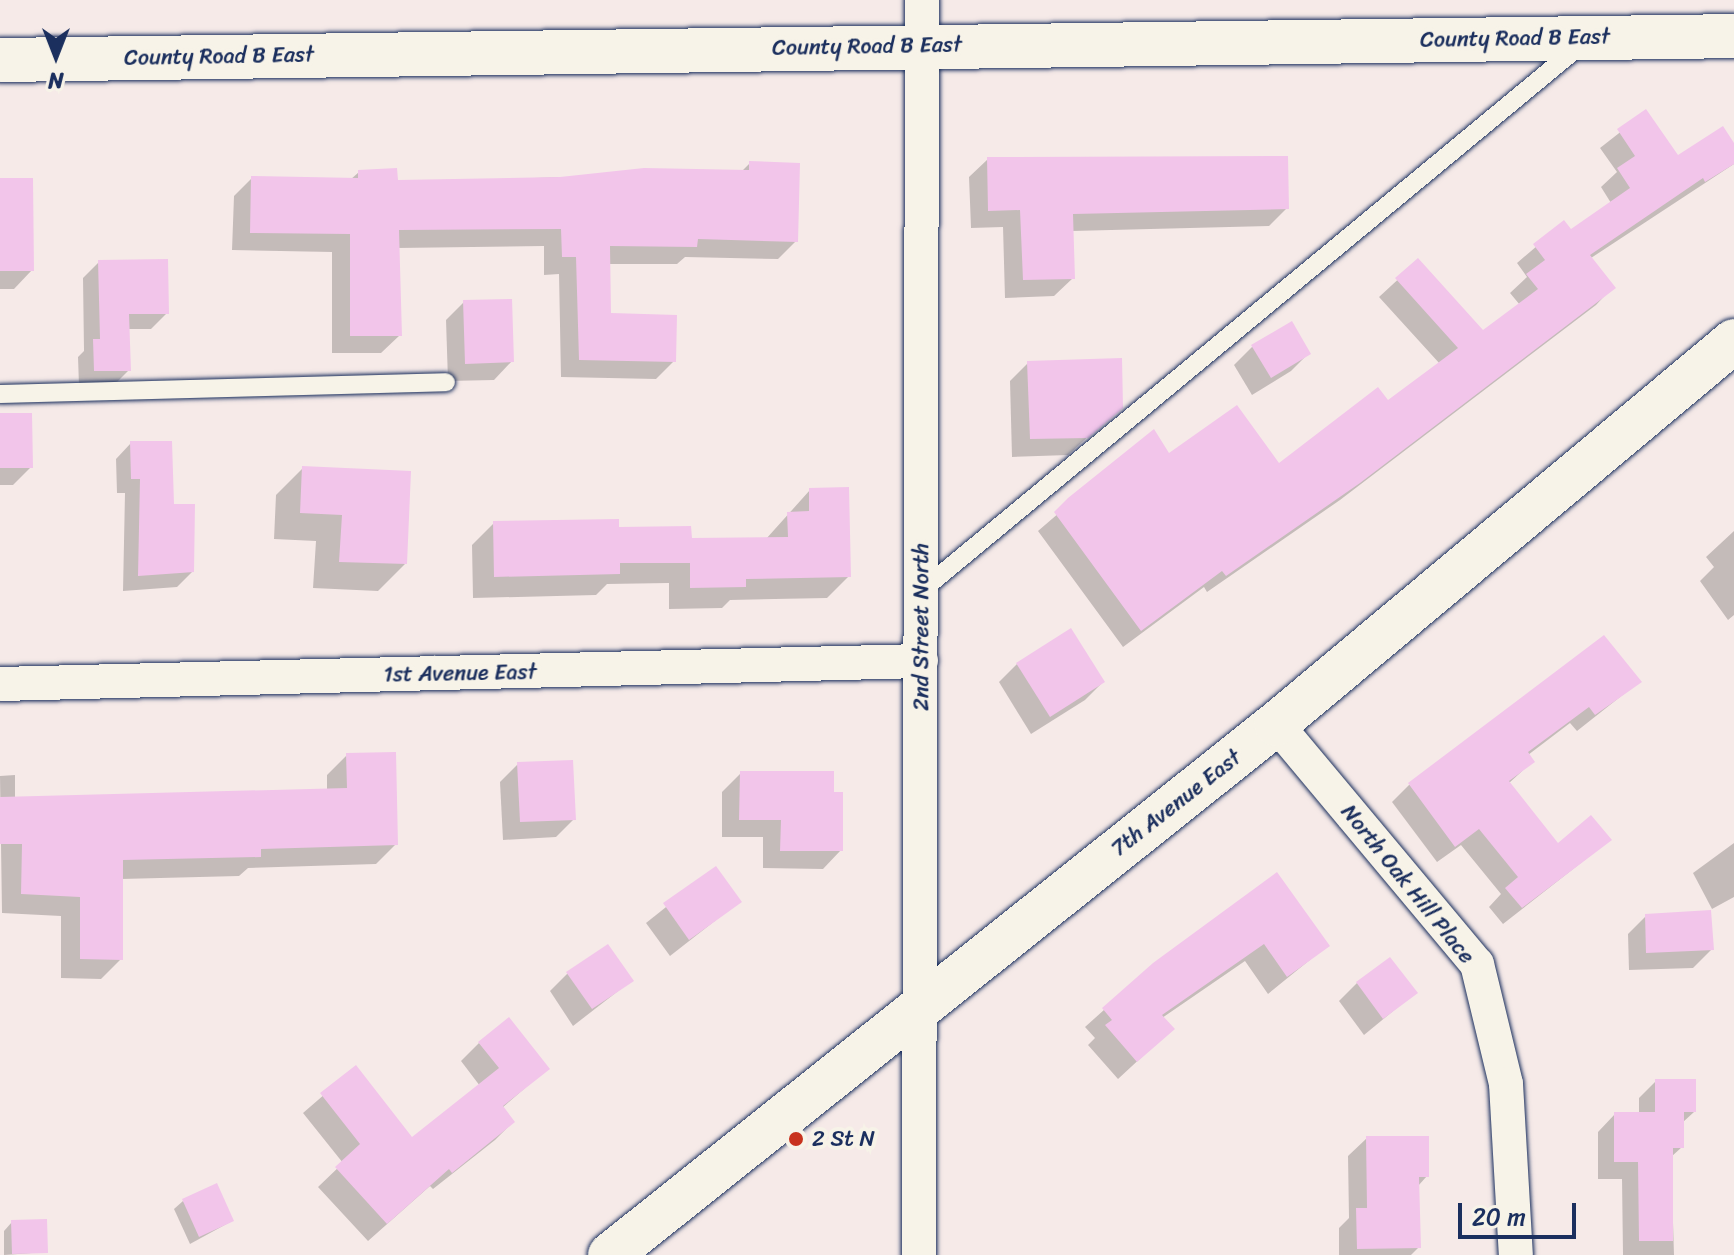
<!DOCTYPE html>
<html>
<head>
<meta charset="utf-8">
<style>
  body { margin:0 }
  #map { position:relative; width:1734px; height:1255px; overflow:hidden; background:#f6eae8; font-family:Sriracha,sans-serif }
  div>[style] { position:absolute }
  .shadow>* { inset:0; background:#0003 }
  .building>* { inset:0; background:#f2c5ea }
  .roads { filter:drop-shadow(0 0 2px #1b2f5e) drop-shadow(0 0 2px #1b2f5e) }
  .lane>* { height:18px; margin:-9px; padding:0 9px; transform-origin:9px; border-radius:9px; background:#f7f3e8 }
  .street>* { height:34px; margin:-17px; padding:0 17px; transform-origin:17px; border-radius:17px; background:#f7f3e8 }
  .secondary>* { height:44px; margin:-22px; padding:0 22px; transform-origin:22px; border-radius:22px; background:#f7f3e8 }
  .dots>* { width:22px; height:22px; translate:-50% -50%; box-sizing:border-box; border:4px solid #f7f3e8; border-radius:50% }
  span { translate:-50% -50%; white-space:nowrap; text-align:center; line-height:1.15; -webkit-text-stroke:8px #f7f3e8; paint-order:stroke }
  .street-label { font-size:22px; color:#1b2f5e }
  .poi-label { font-size:22px; color:#1b2f5e }
  .left { translate:0 -50%; text-align:left }
  .north { position:absolute; left:16px; top:16px; width:80px; height:80px; -webkit-text-stroke:6px #f7f3e8; paint-order:stroke; rotate:180deg; font-size:22px; font-weight:700; line-height:32px; text-align:center; color:#1b2f5e }
  .north::after { content:''; display:block; margin:auto; width:28px; height:36px; background:#1b2f5e; clip-path:polygon(50% 0,100% 100%,50% 72%,0 100%) }
  .scale { position:absolute; left:1458px; top:1203px; width:118px; height:36px; box-sizing:border-box; border:4px solid #1b2f5e; border-top:0; padding-left:10px; font-size:24px; line-height:28px; white-space:nowrap; color:#1b2f5e; -webkit-text-stroke:6px #f7f3e8; paint-order:stroke }
</style>
</head>
<body>
<div id="map">
  <div class="shadow">
    <div style="clip-path:polygon(1646px 112px,1677px 157px,1734px 147px,1734px 164px,1591px 258px,1613px 287px,1596px 305px,1340px 500px,1207px 592px,1204px 587px,1123px 647px,1038px 531px,1153px 432px,1169px 456px,1278px 466px,1388px 403px,1440px 364px,1379px 297px,1418px 261px,1482px 333px,1520px 305px,1510px 293px,1527px 277px,1517px 263px,1564px 223px,1570px 231px,1611px 203px,1601px 187px,1617px 172px,1600px 148px)"></div>
    <div style="clip-path:polygon(988px 159px,1287px 208px,1269px 226px,1072px 231px,1073px 278px,1054px 296px,1005px 298px,1003px 227px,971px 228px,969px 177px)"></div>
    <div style="clip-path:polygon(750px 163px,796px 241px,778px 259px,685px 257px,677px 264px,608px 264px,609px 315px,674px 361px,656px 379px,561px 377px,559px 274px,544px 275px,544px 246px,397px 248px,400px 335px,381px 353px,332px 353px,332px 252px,232px 250px,234px 196px,252px 178px,350px 180px,359px 172px,396px 182px,741px 172px)"></div>
    <div style="clip-path:polygon(0 180px,32px 270px,14px 289px,0 289px)"></div>
    <div style="clip-path:polygon(99px 262px,167px 313px,151px 329px,128px 329px,129px 370px,113px 386px,79px 386px,78px 357px,84px 351px,83px 278px)"></div>
    <div style="clip-path:polygon(464px 302px,512px 361px,494px 380px,448px 381px,446px 320px)"></div>
    <div style="clip-path:polygon(1252px 347px,1309px 353px,1291px 371px,1252px 395px,1234px 365px)"></div>
    <div style="clip-path:polygon(1028px 363px,1106px 420px,1068px 455px,1012px 457px,1010px 381px)"></div>
    <div style="clip-path:polygon(0 415px,31px 467px,13px 485px,0 485px)"></div>
    <div style="clip-path:polygon(131px 443px,192px 572px,177px 587px,123px 591px,125px 493px,117px 493px,116px 459px)"></div>
    <div style="clip-path:polygon(303px 468px,405px 564px,378px 591px,313px 588px,316px 541px,274px 539px,276px 495px)"></div>
    <div style="clip-path:polygon(810px 490px,849px 576px,827px 598px,730px 600px,722px 608px,669px 609px,669px 583px,607px 584px,596px 595px,473px 598px,472px 545px,494px 523px,617px 529px,690px 540px,766px 539px)"></div>
    <div style="clip-path:polygon(1734px 531px,1734px 615px,1728px 620px,1700px 581px,1714px 567px,1706px 557px)"></div>
    <div style="clip-path:polygon(1017px 664px,1103px 682px,1085px 700px,1031px 734px,999px 682px)"></div>
    <div style="clip-path:polygon(1639px 682px,1577px 731px,1570px 723px,1528px 755px,1533px 761px,1508px 784px,1558px 846px,1610px 840px,1503px 924px,1489px 907px,1501px 894px,1461px 845px,1437px 862px,1392px 802px,1409px 785px)"></div>
    <div style="clip-path:polygon(347px 755px,396px 844px,376px 864px,248px 868px,239px 876px,121px 879px,121px 959px,101px 979px,61px 978px,61px 916px,2px 913px,0 776px,15px 775px,15px 798px,327px 790px,327px 775px)"></div>
    <div style="clip-path:polygon(518px 764px,574px 819px,556px 837px,503px 840px,500px 782px)"></div>
    <div style="clip-path:polygon(741px 773px,832px 794px,841px 850px,823px 869px,763px 868px,763px 837px,722px 837px,722px 792px)"></div>
    <div style="clip-path:polygon(1734px 843px,1734px 897px,1712px 909px,1693px 873px)"></div>
    <div style="clip-path:polygon(715px 868px,739px 902px,670px 956px,646px 923px)"></div>
    <div style="clip-path:polygon(1277px 875px,1327px 946px,1268px 994px,1245px 961px,1162px 1018px,1172px 1029px,1118px 1079px,1088px 1045px,1095px 1038px,1085px 1027px,1154px 965px)"></div>
    <div style="clip-path:polygon(1646px 916px,1712px 949px,1693px 968px,1629px 970px,1628px 934px)"></div>
    <div style="clip-path:polygon(568px 973px,631px 981px,573px 1026px,550px 991px)"></div>
    <div style="clip-path:polygon(1357px 983px,1415px 993px,1364px 1035px,1339px 1001px)"></div>
    <div style="clip-path:polygon(479px 1043px,547px 1069px,502px 1108px,513px 1122px,495px 1140px,433px 1189px,430px 1186px,368px 1241px,318px 1187px,343px 1163px,303px 1113px,355px 1068px,412px 1139px,480px 1086px,461px 1061px)"></div>
    <div style="clip-path:polygon(1656px 1081px,1694px 1112px,1682px 1123px,1682px 1147px,1671px 1157px,1674px 1255px,1623px 1255px,1622px 1179px,1598px 1179px,1598px 1132px,1615px 1114px,1639px 1114px,1639px 1098px)"></div>
    <div style="clip-path:polygon(1367px 1138px,1427px 1176px,1418px 1186px,1419px 1247px,1411px 1255px,1339px 1255px,1339px 1228px,1349px 1218px,1348px 1156px)"></div>
    <div style="clip-path:polygon(183px 1201px,232px 1221px,190px 1244px,174px 1209px)"></div>
    <div style="clip-path:polygon(12px 1222px,46px 1252px,4px 1255px,4px 1231px)"></div>
  </div>
  <div class="building">
    <div style="clip-path:polygon(1646px 109px,1678px 155px,1723px 126px,1734px 143px,1734px 164px,1705px 182px,1703px 178px,1590px 255px,1616px 288px,1360px 483px,1226px 576px,1222px 571px,1141px 631px,1054px 512px,1068px 498px,1154px 429px,1169px 453px,1237px 405px,1279px 463px,1378px 387px,1388px 400px,1458px 348px,1395px 278px,1418px 258px,1483px 330px,1538px 289px,1526px 274px,1545px 260px,1533px 244px,1564px 220px,1571px 229px,1630px 188px,1617px 168px,1635px 156px,1617px 129px)"></div>
    <div style="clip-path:polygon(1288px 156px,1289px 209px,1073px 214px,1075px 279px,1023px 280px,1020px 210px,988px 211px,987px 157px)"></div>
    <div style="clip-path:polygon(749px 161px,800px 163px,798px 242px,698px 239px,697px 247px,610px 246px,611px 313px,677px 315px,676px 362px,579px 360px,576px 257px,562px 257px,561px 229px,399px 230px,402px 336px,350px 336px,350px 234px,250px 233px,251px 176px,358px 178px,358px 170px,397px 168px,398px 180px,560px 177px,644px 168px,749px 170px)"></div>
    <div style="clip-path:polygon(0 178px,33px 178px,34px 271px,0 271px)"></div>
    <div style="clip-path:polygon(168px 259px,169px 314px,129px 314px,131px 371px,94px 371px,93px 339px,100px 339px,98px 260px)"></div>
    <div style="clip-path:polygon(512px 299px,514px 362px,465px 364px,463px 300px)"></div>
    <div style="clip-path:polygon(1292px 321px,1311px 354px,1271px 378px,1251px 345px)"></div>
    <div style="clip-path:polygon(1122px 358px,1123px 408px,1088px 438px,1030px 439px,1027px 361px)"></div>
    <div style="clip-path:polygon(0 413px,32px 413px,33px 468px,0 468px)"></div>
    <div style="clip-path:polygon(130px 441px,172px 441px,174px 504px,195px 504px,194px 572px,138px 576px,140px 479px,131px 479px)"></div>
    <div style="clip-path:polygon(302px 466px,411px 471px,407px 564px,339px 562px,342px 515px,300px 513px)"></div>
    <div style="clip-path:polygon(849px 487px,851px 577px,746px 579px,746px 587px,690px 588px,690px 563px,620px 563px,620px 574px,494px 577px,493px 521px,619px 519px,619px 527px,691px 526px,692px 538px,788px 537px,787px 512px,809px 511px,809px 488px)"></div>
    <div style="clip-path:polygon(1071px 628px,1105px 682px,1050px 717px,1016px 663px)"></div>
    <div style="clip-path:polygon(1604px 635px,1642px 682px,1595px 715px,1589px 707px,1528px 752px,1535px 762px,1509px 781px,1558px 843px,1591px 815px,1612px 840px,1522px 908px,1505px 888px,1518px 877px,1479px 829px,1455px 847px,1408px 783px)"></div>
    <div style="clip-path:polygon(396px 752px,398px 845px,261px 849px,261px 857px,123px 860px,123px 960px,80px 959px,80px 897px,21px 894px,22px 844px,0 844px,0 797px,347px 788px,346px 753px)"></div>
    <div style="clip-path:polygon(573px 760px,576px 820px,520px 822px,517px 762px)"></div>
    <div style="clip-path:polygon(740px 771px,834px 771px,834px 792px,843px 792px,843px 851px,780px 851px,781px 820px,739px 820px)"></div>
    <div style="clip-path:polygon(716px 866px,742px 902px,689px 940px,663px 903px)"></div>
    <div style="clip-path:polygon(1277px 872px,1330px 946px,1287px 977px,1264px 944px,1162px 1015px,1175px 1029px,1137px 1062px,1105px 1025px,1112px 1020px,1102px 1008px,1153px 963px)"></div>
    <div style="clip-path:polygon(1711px 910px,1714px 950px,1646px 953px,1645px 914px)"></div>
    <div style="clip-path:polygon(608px 944px,634px 981px,592px 1009px,566px 972px)"></div>
    <div style="clip-path:polygon(1390px 957px,1418px 993px,1383px 1019px,1356px 982px)"></div>
    <div style="clip-path:polygon(509px 1017px,550px 1069px,503px 1106px,515px 1122px,452px 1173px,449px 1169px,387px 1224px,335px 1167px,360px 1144px,320px 1093px,356px 1065px,412px 1137px,499px 1068px,478px 1042px)"></div>
    <div style="clip-path:polygon(1655px 1079px,1696px 1079px,1696px 1112px,1684px 1112px,1684px 1148px,1673px 1148px,1673px 1241px,1639px 1241px,1638px 1162px,1614px 1162px,1614px 1112px,1655px 1112px)"></div>
    <div style="clip-path:polygon(1366px 1136px,1429px 1136px,1429px 1177px,1419px 1177px,1421px 1248px,1357px 1249px,1356px 1208px,1367px 1208px)"></div>
    <div style="clip-path:polygon(217px 1183px,234px 1221px,199px 1237px,182px 1199px)"></div>
    <div style="clip-path:polygon(47px 1219px,48px 1253px,12px 1254px,11px 1220px)"></div>
  </div>
  <div class="roads">
    <div class="lane">
      <div style="left:0;top:394px;width:446px;rotate:-1.5deg"></div>
      <div style="left:921px;top:591px;width:858px;rotate:-39.61deg"></div>
    </div>
    <div class="street">
      <div style="left:0;top:684px;width:921px;rotate:-1.43deg"></div>
      <div style="left:1276px;top:724px;width:313px;rotate:50.1deg"></div>
      <div style="left:1477px;top:964px;width:123px;rotate:76.4deg"></div>
      <div style="left:1506px;top:1084px;width:171px;rotate:86.7deg"></div>
      <div style="left:919px;top:1255px;width:1255px;rotate:-89.86deg"></div>
    </div>
    <div class="secondary">
      <div style="left:0;top:60px;width:1734px;rotate:-0.79deg"></div>
      <div style="left:610px;top:1255px;width:852px;rotate:-38.57deg"></div>
      <div style="left:1276px;top:724px;width:597px;rotate:-39.9deg"></div>
    </div>
  </div>
  <div class="dots">
    <div style="left:796px;top:1139px;background:#c8321e"></div>
  </div>
  <div class="street-label">
    <span style="left:1515px;top:38px;rotate:-1deg">County Road B East</span>
    <span style="left:867px;top:46px;rotate:-1deg">County Road B East</span>
    <span style="left:219px;top:56px;rotate:-1deg">County Road B East</span>
    <span style="left:921px;top:627px;rotate:-90deg">2nd Street North</span>
    <span style="left:460px;top:673px;rotate:-1deg">1st Avenue East</span>
    <span style="left:1176px;top:803px;rotate:-38deg">7th Avenue East</span>
    <span style="left:1408px;top:884px;rotate:51deg">North Oak Hill Place</span>
  </div>
  <div class="poi-label">
    <span class="left" style="left:812px;top:1139px">2 St N</span>
  </div>
  <div class="north">N</div>
  <div class="scale">20 m</div>
</div>
</body>
</html>
